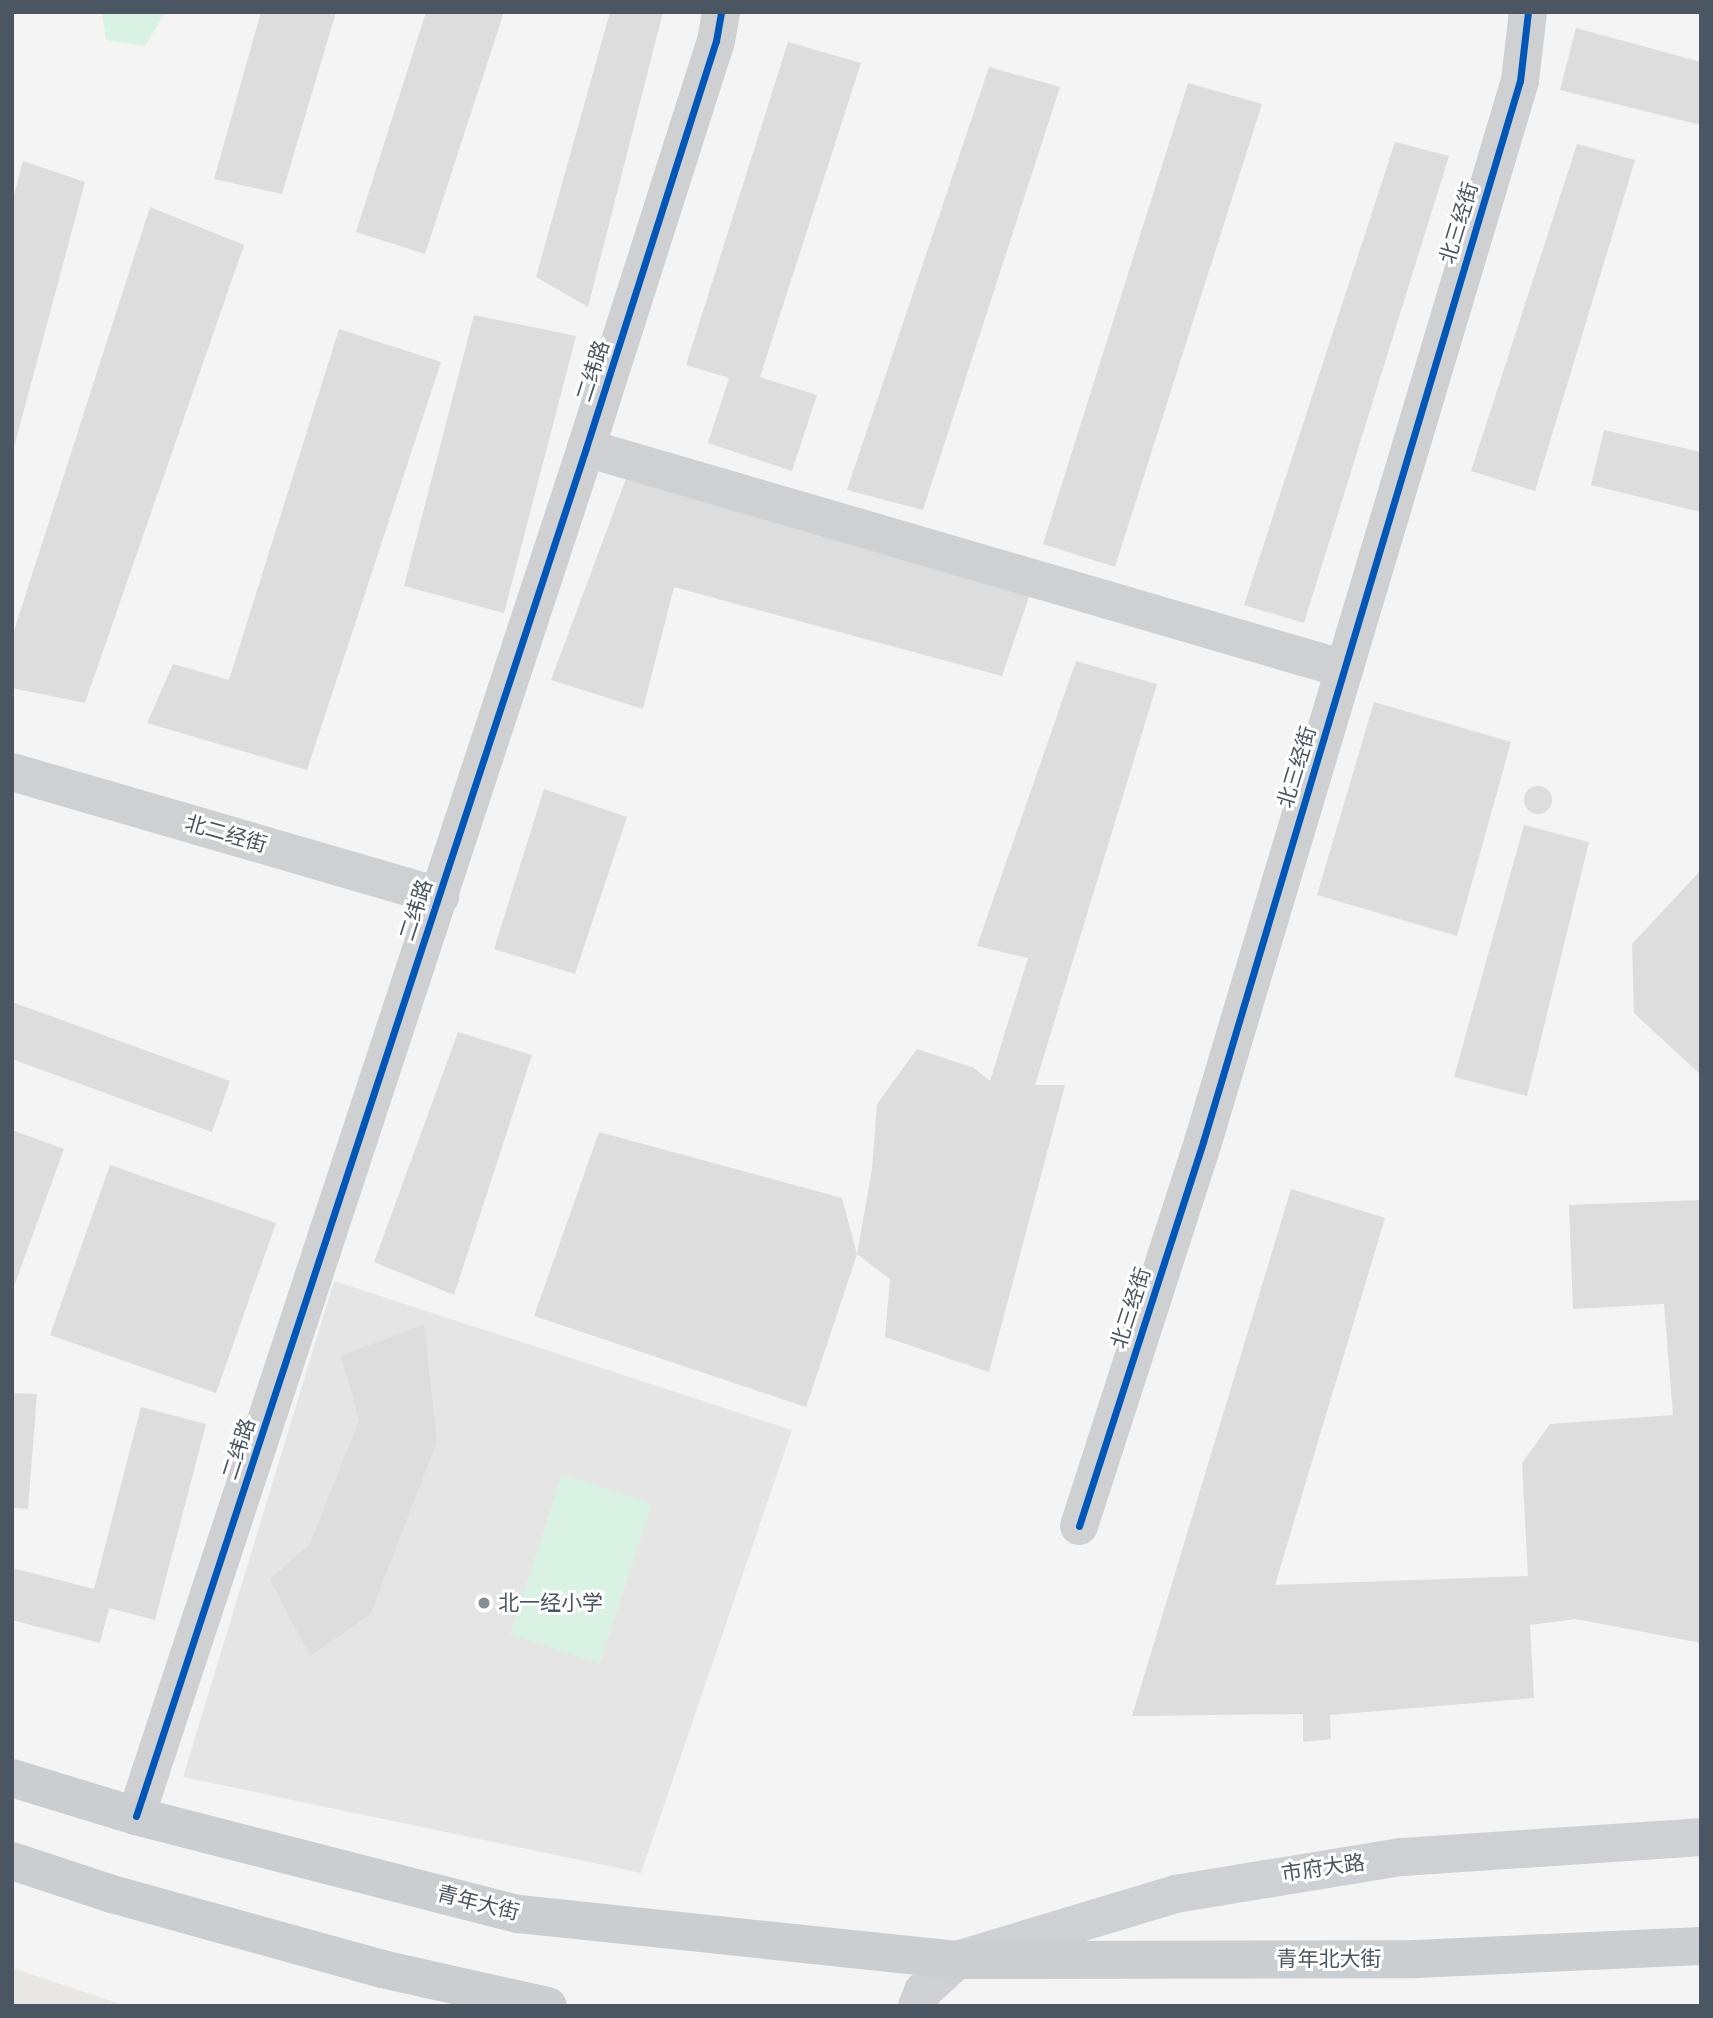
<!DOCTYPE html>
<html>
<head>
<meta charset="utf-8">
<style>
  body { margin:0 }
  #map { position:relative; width:1713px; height:2018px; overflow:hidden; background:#f4f4f4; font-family:Roboto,"Noto Sans SC",sans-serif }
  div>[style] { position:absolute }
  .commercial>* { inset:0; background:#e8e7e3 }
  .education>* { inset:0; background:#e6e5e6 }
  .green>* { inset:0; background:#d9f2e3 }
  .building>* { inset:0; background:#ddddde }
  .round { border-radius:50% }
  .street>* { height:38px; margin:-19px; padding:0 19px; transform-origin:19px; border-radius:19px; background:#ced0d2 }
  .secondary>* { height:38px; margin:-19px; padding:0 19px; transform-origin:19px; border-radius:19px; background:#ced0d4 }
  .primary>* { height:38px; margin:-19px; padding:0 19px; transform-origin:19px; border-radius:19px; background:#caced1 }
  .cycleway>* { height:7px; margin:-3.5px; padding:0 3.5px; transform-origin:3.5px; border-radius:3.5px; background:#0057b8 }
  .dots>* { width:19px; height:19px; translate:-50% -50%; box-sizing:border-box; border:4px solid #fff; border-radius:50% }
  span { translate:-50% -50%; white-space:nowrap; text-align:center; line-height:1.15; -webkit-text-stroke:6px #fff; paint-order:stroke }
  .street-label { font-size:21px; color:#4a5661 }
  .poi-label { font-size:21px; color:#4a5661 }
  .left { translate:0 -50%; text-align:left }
  .frame { position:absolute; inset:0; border:14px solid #4a5661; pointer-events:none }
</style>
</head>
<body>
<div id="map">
  <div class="commercial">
    <div style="clip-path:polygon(12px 1968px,126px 2006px,12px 2006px)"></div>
  </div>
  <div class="education">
    <div style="clip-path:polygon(334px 1281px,792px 1430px,641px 1873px,183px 1777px)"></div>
  </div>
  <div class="green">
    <div style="clip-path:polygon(102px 12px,166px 12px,145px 46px,106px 40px)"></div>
    <div style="clip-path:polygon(562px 1474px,652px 1504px,600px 1664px,510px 1634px)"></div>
  </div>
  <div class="building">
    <div style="clip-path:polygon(261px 12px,336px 12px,282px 194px,214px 179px)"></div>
    <div style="clip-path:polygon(426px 12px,504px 12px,425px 254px,356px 232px)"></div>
    <div style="clip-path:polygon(610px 12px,663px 12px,588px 307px,536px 277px)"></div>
    <div style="clip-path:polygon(1576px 28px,1701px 62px,1701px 125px,1560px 90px)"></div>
    <div style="clip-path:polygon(788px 42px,861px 63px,760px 377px,817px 395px,792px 471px,708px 443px,729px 378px,686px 365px)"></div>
    <div style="clip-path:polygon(989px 67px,1060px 87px,923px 510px,847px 490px)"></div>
    <div style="clip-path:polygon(1188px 83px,1262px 104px,1115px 567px,1043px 544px)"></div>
    <div style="clip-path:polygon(1395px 142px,1449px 156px,1304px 623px,1244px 605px)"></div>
    <div style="clip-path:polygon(1577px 144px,1635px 160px,1535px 491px,1471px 471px)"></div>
    <div style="clip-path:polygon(23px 161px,85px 182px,13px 451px,12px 202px)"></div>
    <div style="clip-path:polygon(150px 207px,244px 245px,85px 703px,12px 688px,12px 637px)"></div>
    <div style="clip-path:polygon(474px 315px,576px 336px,504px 613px,404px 586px)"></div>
    <div style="clip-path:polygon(339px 329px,441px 362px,307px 770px,147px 723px,173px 664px,229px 680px)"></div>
    <div style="clip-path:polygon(1604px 430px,1701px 452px,1701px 512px,1591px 485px)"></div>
    <div style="clip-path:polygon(630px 468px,1034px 582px,1002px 676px,674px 587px,643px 709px,551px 680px)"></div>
    <div style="clip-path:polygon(1076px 661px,1157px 684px,1035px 1085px,1065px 1085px,989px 1372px,885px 1337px,890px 1279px,857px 1254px,806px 1407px,534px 1316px,599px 1132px,842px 1198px,857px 1254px,872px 1169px,877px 1104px,917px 1049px,974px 1068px,990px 1081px,1028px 958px,977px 946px)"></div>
    <div style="clip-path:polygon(1374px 702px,1511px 742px,1457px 936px,1317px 895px)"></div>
    <div class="round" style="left:1524px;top:786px;width:28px;height:28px"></div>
    <div style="clip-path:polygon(544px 789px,627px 817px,575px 974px,494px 949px)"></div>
    <div style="clip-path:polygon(1524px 825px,1589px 842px,1527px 1096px,1454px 1077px)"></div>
    <div style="clip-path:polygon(1701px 870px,1701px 1075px,1634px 1013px,1632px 944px)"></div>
    <div style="clip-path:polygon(12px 1002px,230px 1081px,212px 1132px,12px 1059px)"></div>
    <div style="clip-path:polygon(458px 1032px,532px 1055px,454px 1295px,374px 1262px)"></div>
    <div style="clip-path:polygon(12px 1130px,64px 1149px,13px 1289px,12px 1289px)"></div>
    <div style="clip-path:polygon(110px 1165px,276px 1223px,216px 1393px,50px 1335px)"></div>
    <div style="clip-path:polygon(1291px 1189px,1385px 1218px,1275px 1585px,1528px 1576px,1522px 1463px,1550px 1424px,1673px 1415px,1664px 1304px,1573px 1309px,1569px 1205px,1701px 1200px,1701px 1643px,1576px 1619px,1530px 1625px,1534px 1698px,1330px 1715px,1331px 1739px,1303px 1742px,1303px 1714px,1132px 1716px)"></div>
    <div style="clip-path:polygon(424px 1324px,437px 1442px,370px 1615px,310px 1656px,270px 1579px,310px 1544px,359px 1420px,341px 1356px)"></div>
    <div style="clip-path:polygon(12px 1393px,37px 1394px,28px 1509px,12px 1508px)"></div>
    <div style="clip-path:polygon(141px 1407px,206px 1424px,155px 1620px,109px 1608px,100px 1643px,12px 1620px,12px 1568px,94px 1589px)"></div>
  </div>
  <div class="street">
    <div style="left:586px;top:448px;width:790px;rotate:16.25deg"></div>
    <div style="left:12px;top:772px;width:446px;rotate:16.2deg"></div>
    <div style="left:1079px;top:1526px;width:404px;rotate:-72.1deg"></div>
    <div style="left:1203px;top:1142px;width:1107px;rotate:-73.37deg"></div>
    <div style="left:1520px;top:81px;width:69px;rotate:-83.4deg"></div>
    <div style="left:136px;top:1816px;width:1440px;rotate:-71.79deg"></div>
    <div style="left:586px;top:448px;width:427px;rotate:-72.3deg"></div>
    <div style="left:716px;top:41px;width:29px;rotate:-80deg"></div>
  </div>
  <div class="secondary">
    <div style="left:917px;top:2006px;width:16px;rotate:-68deg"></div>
    <div style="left:923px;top:1991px;width:46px;rotate:-42.4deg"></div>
    <div style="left:957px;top:1960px;width:228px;rotate:-16.8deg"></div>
    <div style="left:1175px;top:1894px;width:230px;rotate:-9.3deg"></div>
    <div style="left:1402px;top:1857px;width:300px;rotate:-3.8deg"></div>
  </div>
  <div class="primary">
    <div style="left:12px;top:1778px;width:130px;rotate:17deg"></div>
    <div style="left:136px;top:1816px;width:395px;rotate:14.4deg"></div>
    <div style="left:519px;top:1914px;width:440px;rotate:6deg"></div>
    <div style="left:957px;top:1960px;width:459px;rotate:-0.1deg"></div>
    <div style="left:1416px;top:1959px;width:285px;rotate:-2.6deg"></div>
    <div style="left:12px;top:1861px;width:105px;rotate:18.3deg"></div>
    <div style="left:112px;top:1894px;width:280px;rotate:15.5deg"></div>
    <div style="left:382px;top:1969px;width:170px;rotate:12.6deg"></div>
  </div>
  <div class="cycleway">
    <div style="left:1079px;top:1526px;width:404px;rotate:-72.1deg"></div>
    <div style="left:1203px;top:1142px;width:1107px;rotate:-73.37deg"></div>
    <div style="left:1520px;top:81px;width:69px;rotate:-83.4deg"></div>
    <div style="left:136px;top:1816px;width:1440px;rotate:-71.79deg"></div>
    <div style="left:586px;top:448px;width:427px;rotate:-72.3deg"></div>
    <div style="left:716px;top:41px;width:29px;rotate:-80deg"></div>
  </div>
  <div class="dots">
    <div style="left:484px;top:1603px;background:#868d94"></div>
  </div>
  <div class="street-label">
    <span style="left:1459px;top:223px;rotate:-73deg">北三经街</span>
    <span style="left:593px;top:371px;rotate:-72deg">二纬路</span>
    <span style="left:1297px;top:767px;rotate:-73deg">北三经街</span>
    <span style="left:226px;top:834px;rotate:16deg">北二经街</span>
    <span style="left:416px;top:910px;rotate:-72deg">二纬路</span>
    <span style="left:1131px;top:1308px;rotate:-72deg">北三经街</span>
    <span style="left:239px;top:1449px;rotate:-72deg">二纬路</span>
    <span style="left:1323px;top:1868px;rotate:-8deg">市府大路</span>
    <span style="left:478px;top:1903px;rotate:14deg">青年大街</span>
    <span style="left:1329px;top:1959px">青年北大街</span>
  </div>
  <div class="poi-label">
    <span class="left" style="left:498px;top:1603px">北一经小学</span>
  </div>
  <div class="frame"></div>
</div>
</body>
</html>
